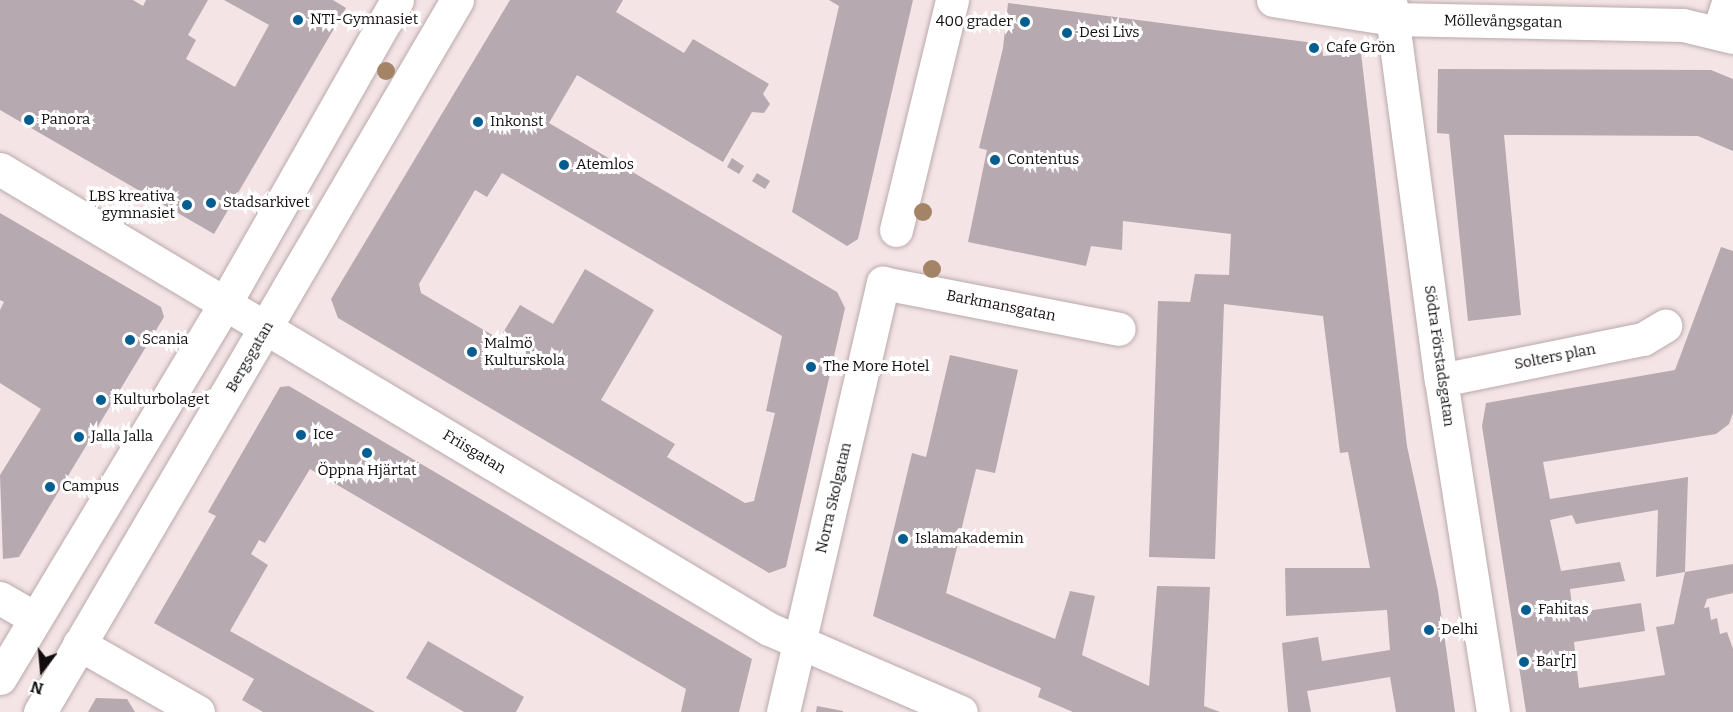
<!DOCTYPE html>
<html>
<head>
<meta charset="utf-8">
<style>
  body { margin:0 }
  #map { position:relative; width:1733px; height:712px; overflow:hidden; background:#f4e4e5; font-family:Bitter,serif }
  div>[style] { position:absolute }
  .building>* { inset:0; background:#b7a9b0 }
  .roads { filter:drop-shadow(0 0 2px #baaaac) drop-shadow(0 0 2px #baaaac) }
  .minor>* { height:33px; margin:-16.5px; padding:0 16.5px; transform-origin:16.5px; border-radius:16.5px; background:#fff }
  .trees>* { width:18px; height:18px; margin:-9px; border-radius:50%; background:#a38467 }
  .dots>* { width:16px; height:16px; translate:-50% -50%; box-sizing:border-box; border:3px solid #fff; border-radius:50% }
  span { translate:-50% -50%; white-space:nowrap; text-align:center; line-height:1.15; -webkit-text-stroke:6px #fff; paint-order:stroke }
  .poi-label { font-size:15px; color:#130e0e }
  .left { translate:0 -50%; text-align:left }
  .right { translate:-100% -50%; text-align:right }
  .street-label { font-size:15px; color:#130e0e }
  .north { position:absolute; left:12px; top:640px; width:60px; height:60px; -webkit-text-stroke:4px #fff; paint-order:stroke; rotate:196deg; font-size:16px; font-weight:700; line-height:24px; text-align:center; color:#130e0e }
  .north::after { content:''; display:block; margin:auto; width:21px; height:27px; background:#130e0e; clip-path:polygon(50% 0,100% 100%,50% 72%,0 100%) }
</style>
</head>
<body>
<div id="map">
  <div class="building">
    <div style="clip-path:polygon(0 0,133px 0,143px 6px,146px 0,208px 0,188px 35px,196px 40px,186px 59px,235px 87px,269px 25px,224px 0,333px 0,346px 8px,214px 234px,0 110px)"></div>
    <div style="clip-path:polygon(evenodd,510px 0,623px 0,616px 12px,684px 53px,693px 39px,769px 84px,763px 94px,770px 104px,764px 113px,752px 112px,723px 162px,577px 75px,549px 123px,837px 292px,845px 308px,786px 567px,769px 573px,338px 318px,331px 299px,510px 0,502px 173px,782px 336px,766px 411px,775px 413px,754px 501px,745px 503px,667px 457px,675px 444px,601px 400px,654px 310px,585px 269px,553px 324px,520px 305px,499px 339px,421px 293px,419px 284px,475px 190px,487px 197px,502px 173px)"></div>
    <div style="clip-path:polygon(829px 0,913px 0,858px 239px,847px 246px,792px 212px,839px 6px)"></div>
    <div style="clip-path:polygon(1008px 3px,1322px 44px,1323px 56px,1361px 53px,1407px 446px,1438px 591px,1455px 712px,1396px 712px,1390px 677px,1307px 691px,1311px 712px,1288px 712px,1282px 643px,1318px 637px,1322px 661px,1390px 650px,1387px 610px,1286px 616px,1285px 568px,1370px 568px,1348px 452px,1340px 453px,1323px 316px,1224px 304px,1215px 559px,1149px 557px,1158px 301px,1190px 302px,1195px 274px,1229px 275px,1231px 234px,1123px 221px,1122px 250px,1091px 246px,1086px 266px,968px 242px,987px 150px,979px 148px,1003px 48px)"></div>
    <div style="clip-path:polygon(1438px 69px,1711px 70px,1733px 79px,1733px 151px,1698px 136px,1504px 135px,1521px 315px,1468px 321px,1449px 134px,1437px 133px)"></div>
    <div style="clip-path:polygon(732px 158px,744px 166px,739px 174px,727px 167px)"></div>
    <div style="clip-path:polygon(757px 173px,770px 181px,765px 189px,752px 181px)"></div>
    <div style="clip-path:polygon(0 213px,161px 307px,164px 317px,19px 557px,3px 559px,0 475px,41px 409px,0 383px,0 310px,4px 302px,0 300px)"></div>
    <div style="clip-path:polygon(evenodd,1721px 247px,1733px 251px,1733px 413px,1729px 424px,1716px 434px,1543px 462px,1550px 499px,1688px 477px,1685px 572px,1733px 564px,1733px 593px,1707px 599px,1704px 608px,1709px 607px,1711px 620px,1717px 618px,1720px 634px,1727px 632px,1733px 649px,1733px 712px,1526px 712px,1482px 426px,1486px 403px,1675px 370px,1721px 247px,1658px 510px,1656px 577px,1685px 572px,1674px 624px,1656px 627px,1665px 675px,1579px 688px,1574px 642px,1645px 631px,1641px 603px,1573px 613px,1570px 589px,1625px 581px,1620px 562px,1561px 571px,1550px 520px,1572px 515px,1576px 524px,1658px 510px)"></div>
    <div style="clip-path:polygon(950px 355px,1018px 370px,995px 473px,976px 469px,946px 593px,1055px 639px,1070px 591px,1095px 596px,1082px 655px,1149px 686px,1157px 586px,1210px 587px,1204px 706px,1220px 712px,1073px 712px,1038px 697px,1041px 688px,873px 616px,912px 453px,926px 457px)"></div>
    <div style="clip-path:polygon(289px 386px,752px 659px,739px 712px,681px 712px,686px 689px,310px 469px,265px 543px,259px 540px,251px 554px,268px 565px,230px 631px,375px 712px,263px 712px,242px 700px,254px 679px,154px 623px,216px 516px,208px 512px,280px 387px)"></div>
    <div style="clip-path:polygon(428px 641px,524px 697px,516px 712px,464px 712px,406px 678px)"></div>
    <div style="clip-path:polygon(96px 698px,127px 699px,135px 712px,88px 712px)"></div>
    <div style="clip-path:polygon(817px 706px,843px 711px,843px 712px,816px 712px)"></div>
  </div>
  <div class="roads">
    <div class="minor">
      <div style="left:1273px;top:0;width:121px;rotate:9deg"></div>
      <div style="left:1393px;top:19px;width:290px;rotate:1.2deg"></div>
      <div style="left:1683px;top:25px;width:51px;rotate:13.5deg"></div>
      <div style="left:1390px;top:0;width:383px;rotate:82.4deg"></div>
      <div style="left:1441px;top:380px;width:336px;rotate:81.1deg"></div>
      <div style="left:1719px;top:30px;width:32px;rotate:-72deg"></div>
      <div style="left:0;top:169px;width:896px;rotate:30.89deg"></div>
      <div style="left:769px;top:629px;width:209px;rotate:23.4deg"></div>
      <div style="left:896px;top:230px;width:237px;rotate:-76.3deg"></div>
      <div style="left:1441px;top:380px;width:206px;rotate:-11.5deg"></div>
      <div style="left:1643px;top:339px;width:26px;rotate:-31deg"></div>
      <div style="left:0;top:598px;width:39px;rotate:30deg"></div>
      <div style="left:79px;top:644px;width:137px;rotate:29.7deg"></div>
      <div style="left:0;top:678px;width:437px;rotate:-59deg"></div>
      <div style="left:225px;top:303px;width:348px;rotate:-60.4deg"></div>
      <div style="left:40px;top:712px;width:825px;rotate:-59.64deg"></div>
      <div style="left:783px;top:712px;width:441px;rotate:-76.9deg"></div>
      <div style="left:883px;top:283px;width:240px;rotate:11deg"></div>
    </div>
  </div>
  <div class="trees">
    <div style="left:386px;top:71px"></div>
    <div style="left:923px;top:212px"></div>
    <div style="left:932px;top:269px"></div>
  </div>
  <div class="dots">
    <div style="left:298px;top:20px;background:#065e90"></div>
    <div style="left:1025px;top:22px;background:#065e90"></div>
    <div style="left:1067px;top:33px;background:#065e90"></div>
    <div style="left:1314px;top:48px;background:#065e90"></div>
    <div style="left:29px;top:120px;background:#065e90"></div>
    <div style="left:478px;top:122px;background:#065e90"></div>
    <div style="left:995px;top:160px;background:#065e90"></div>
    <div style="left:564px;top:165px;background:#065e90"></div>
    <div style="left:211px;top:203px;background:#065e90"></div>
    <div style="left:187px;top:205px;background:#065e90"></div>
    <div style="left:130px;top:340px;background:#065e90"></div>
    <div style="left:472px;top:352px;background:#065e90"></div>
    <div style="left:811px;top:367px;background:#065e90"></div>
    <div style="left:101px;top:400px;background:#065e90"></div>
    <div style="left:301px;top:435px;background:#065e90"></div>
    <div style="left:79px;top:437px;background:#065e90"></div>
    <div style="left:367px;top:453px;background:#065e90"></div>
    <div style="left:50px;top:487px;background:#065e90"></div>
    <div style="left:903px;top:539px;background:#065e90"></div>
    <div style="left:1526px;top:610px;background:#065e90"></div>
    <div style="left:1429px;top:630px;background:#065e90"></div>
    <div style="left:1524px;top:662px;background:#065e90"></div>
  </div>
  <div class="poi-label">
    <span class="left" style="left:310px;top:20px">NTI-Gymnasiet</span>
    <span class="right" style="left:1013px;top:22px">400 grader</span>
    <span class="left" style="left:1079px;top:33px">Desi Livs</span>
    <span class="left" style="left:1326px;top:48px">Cafe Grön</span>
    <span class="left" style="left:41px;top:120px">Panora</span>
    <span class="left" style="left:490px;top:122px">Inkonst</span>
    <span class="left" style="left:1007px;top:160px">Contentus</span>
    <span class="left" style="left:576px;top:165px">Atemlos</span>
    <span class="right" style="left:175px;top:205px">LBS kreativa<br>gymnasiet</span>
    <span class="left" style="left:223px;top:203px">Stadsarkivet</span>
    <span class="left" style="left:142px;top:340px">Scania</span>
    <span class="left" style="left:484px;top:352px">Malmö<br>Kulturskola</span>
    <span class="left" style="left:823px;top:367px">The More Hotel</span>
    <span class="left" style="left:113px;top:400px">Kulturbolaget</span>
    <span class="left" style="left:313px;top:435px">Ice</span>
    <span class="left" style="left:91px;top:437px">Jalla Jalla</span>
    <span style="left:367px;top:471px">Öppna Hjärtat</span>
    <span class="left" style="left:62px;top:487px">Campus</span>
    <span class="left" style="left:915px;top:539px">Islamakademin</span>
    <span class="left" style="left:1538px;top:610px">Fahitas</span>
    <span class="left" style="left:1441px;top:630px">Delhi</span>
    <span class="left" style="left:1536px;top:662px">Bar[r]</span>
  </div>
  <div class="street-label">
    <span style="left:1503px;top:22px;rotate:1deg">Möllevångsgatan</span>
    <span style="left:1001px;top:306px;rotate:11deg">Barkmansgatan</span>
    <span style="left:1439px;top:356px;rotate:82deg">Södra Förstadsgatan</span>
    <span style="left:250px;top:357px;rotate:-60deg">Bergsgatan</span>
    <span style="left:1555px;top:357px;rotate:-11deg">Solters plan</span>
    <span style="left:474px;top:452px;rotate:31deg">Friisgatan</span>
    <span style="left:834px;top:498px;rotate:-77deg">Norra Skolgatan</span>
  </div>
  <div class="north">N</div>
</div>
</body>
</html>
